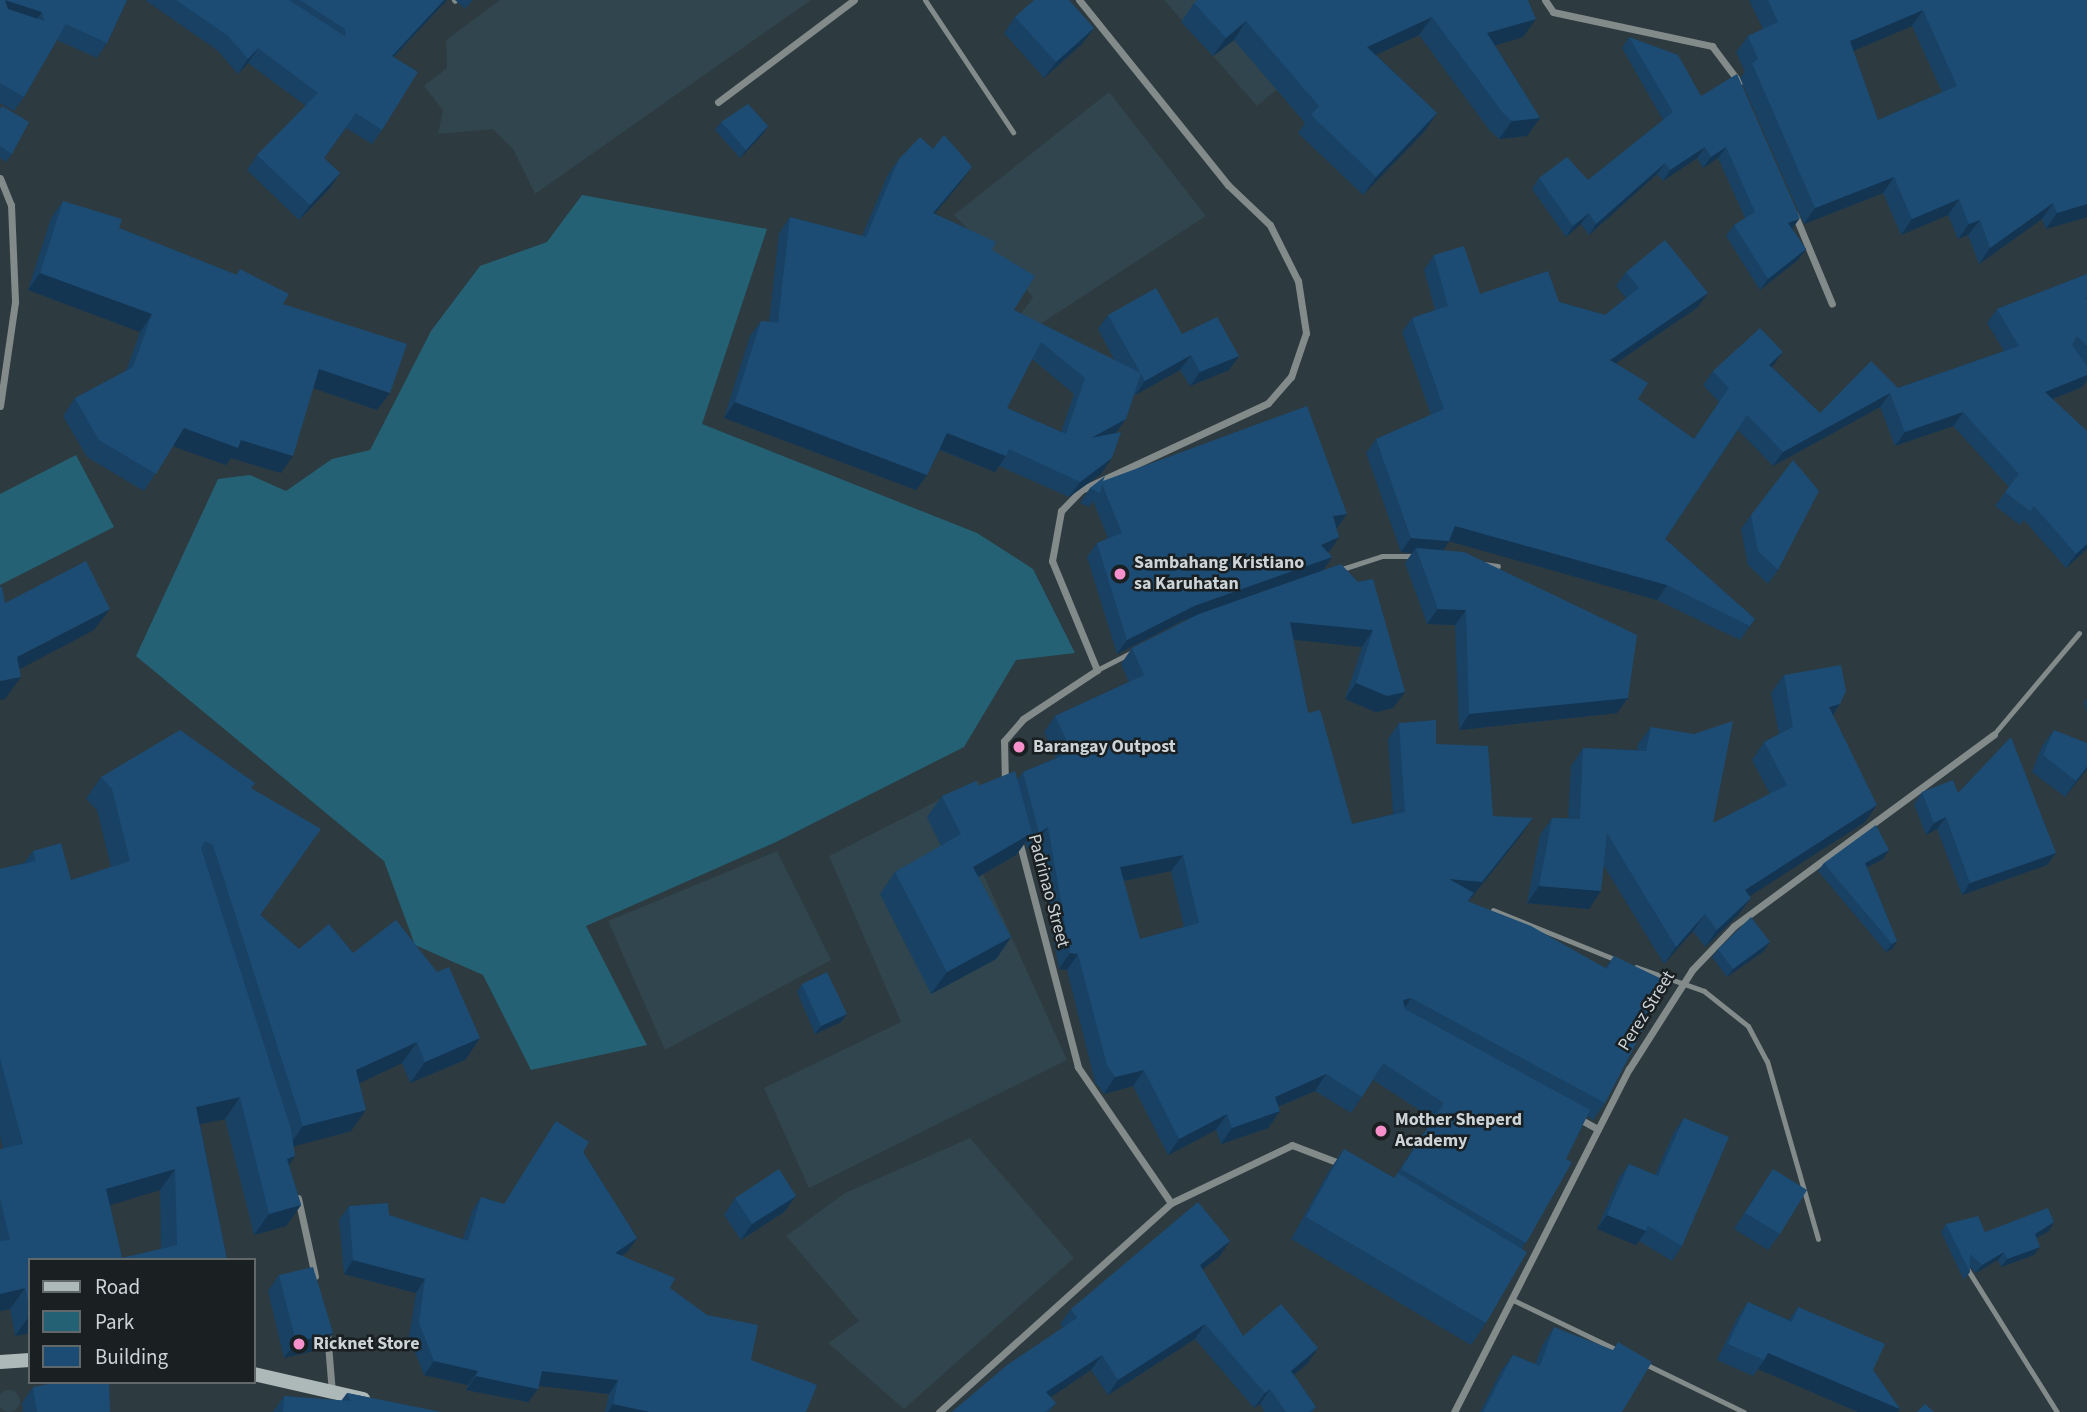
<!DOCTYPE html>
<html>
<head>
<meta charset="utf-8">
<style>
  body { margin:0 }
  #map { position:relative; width:2087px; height:1412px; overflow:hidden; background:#2d3a3f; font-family:"Source Sans 3",sans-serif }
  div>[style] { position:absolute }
  .built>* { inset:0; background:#30454d }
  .round { border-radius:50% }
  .green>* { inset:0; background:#246174 }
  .lane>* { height:5px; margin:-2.5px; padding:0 2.5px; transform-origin:2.5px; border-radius:2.5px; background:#838a8a }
  .street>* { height:7px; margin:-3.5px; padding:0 3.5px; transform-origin:3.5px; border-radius:3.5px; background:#838a8a }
  .secondary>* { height:14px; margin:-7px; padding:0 7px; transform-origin:7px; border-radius:7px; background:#adb9b9 }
  .wall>* { inset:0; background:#184164 }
  .shaded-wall>* { inset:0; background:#143551 }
  .building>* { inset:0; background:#1c4c74 }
  .dots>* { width:19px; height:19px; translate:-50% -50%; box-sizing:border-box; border:4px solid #1a2022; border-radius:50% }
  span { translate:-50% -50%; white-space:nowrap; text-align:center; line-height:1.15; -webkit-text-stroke:5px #1a2022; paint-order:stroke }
  .poi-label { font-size:18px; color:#ccd4d7; font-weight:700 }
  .left { translate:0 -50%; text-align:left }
  .street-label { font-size:18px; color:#ccd4d7 }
  .legend { position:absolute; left:28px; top:1258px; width:228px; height:126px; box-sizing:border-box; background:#1a2022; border:2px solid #61686a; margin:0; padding:9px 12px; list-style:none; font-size:21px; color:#ccd4d7 }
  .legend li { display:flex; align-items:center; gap:14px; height:35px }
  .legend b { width:35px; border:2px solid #61686a }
</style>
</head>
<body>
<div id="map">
  <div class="built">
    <div style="clip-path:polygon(500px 0,811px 0,535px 194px,513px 149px,493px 129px,438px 134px,443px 110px,424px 86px,447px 68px,446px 40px)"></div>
    <div style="clip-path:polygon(1164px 0,1381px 0,1382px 2px,1257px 106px)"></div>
    <div style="clip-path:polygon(1109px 92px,1206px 216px,1031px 330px,1017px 319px,1033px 297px,954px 215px)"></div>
    <div style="clip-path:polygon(978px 780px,1012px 848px,980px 867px,1067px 1060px,809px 1188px,764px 1088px,901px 1022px,829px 856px)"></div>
    <div style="clip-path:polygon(777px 851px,831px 960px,665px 1050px,608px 921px)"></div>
    <div style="clip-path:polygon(970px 1138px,1074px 1258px,904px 1409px,828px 1343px,859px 1321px,786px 1236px,845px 1193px)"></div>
    <div class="round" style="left:-2px;top:1390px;width:22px;height:22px"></div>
  </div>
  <div class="green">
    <div style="clip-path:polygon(582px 195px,767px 229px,702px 424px,977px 533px,1033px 569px,1075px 653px,1016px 660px,964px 747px,776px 842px,586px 926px,647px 1045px,531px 1070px,483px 975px,415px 945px,384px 861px,136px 656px,218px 479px,250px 475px,286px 491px,332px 459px,370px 450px,431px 331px,480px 266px,547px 242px)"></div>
    <div style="clip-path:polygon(76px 455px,114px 527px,0 585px,0 494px)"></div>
  </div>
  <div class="lane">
    <div style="left:454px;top:0;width:1px;rotate:45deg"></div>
    <div style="left:925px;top:0;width:159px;rotate:56.3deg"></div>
    <div style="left:1483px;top:564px;width:15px;rotate:8deg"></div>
    <div style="left:1339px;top:570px;width:45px;rotate:-18deg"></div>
    <div style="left:1382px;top:556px;width:32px"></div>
    <div style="left:1097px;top:670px;width:39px;rotate:-27deg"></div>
    <div style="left:1994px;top:734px;width:132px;rotate:-49.9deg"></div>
    <div style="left:1493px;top:910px;width:134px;rotate:22deg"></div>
    <div style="left:1636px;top:967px;width:72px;rotate:19.4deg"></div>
    <div style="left:1704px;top:991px;width:56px;rotate:38.5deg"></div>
    <div style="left:1748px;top:1026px;width:40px;rotate:62deg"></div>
    <div style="left:1767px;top:1061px;width:185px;rotate:74deg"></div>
    <div style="left:1966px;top:1267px;width:171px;rotate:57.9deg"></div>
    <div style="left:1511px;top:1299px;width:120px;rotate:25.7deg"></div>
    <div style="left:1643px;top:1363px;width:112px;rotate:25.9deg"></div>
  </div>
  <div class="street">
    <div style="left:1545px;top:0;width:14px;rotate:56deg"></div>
    <div style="left:1553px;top:12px;width:163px;rotate:12.1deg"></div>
    <div style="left:1712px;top:46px;width:45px;rotate:53.1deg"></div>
    <div style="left:718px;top:102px;width:170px;rotate:-36.9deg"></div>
    <div style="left:0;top:178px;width:29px;rotate:68deg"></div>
    <div style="left:11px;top:205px;width:97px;rotate:87.6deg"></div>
    <div style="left:15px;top:302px;width:105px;rotate:98.2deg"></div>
    <div style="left:1795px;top:215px;width:96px;rotate:67.4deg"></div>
    <div style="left:1005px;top:784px;width:43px;rotate:-91.3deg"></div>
    <div style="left:1004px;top:741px;width:29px;rotate:-49deg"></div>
    <div style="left:1023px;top:719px;width:89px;rotate:-33.5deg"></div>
    <div style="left:1097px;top:670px;width:118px;rotate:-112.4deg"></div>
    <div style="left:1052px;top:561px;width:51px;rotate:-79.8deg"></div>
    <div style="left:1061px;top:511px;width:29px;rotate:-46deg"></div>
    <div style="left:1081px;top:490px;width:206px;rotate:-24.9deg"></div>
    <div style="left:1268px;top:403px;width:35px;rotate:-49deg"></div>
    <div style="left:1291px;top:377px;width:46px;rotate:-71.2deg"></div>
    <div style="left:1306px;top:333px;width:53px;rotate:-98.7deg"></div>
    <div style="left:1298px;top:281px;width:63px;rotate:-116.6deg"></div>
    <div style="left:1270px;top:225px;width:58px;rotate:-136.4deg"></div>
    <div style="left:1228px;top:185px;width:238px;rotate:-128.8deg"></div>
    <div style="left:1576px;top:1117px;width:25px;rotate:29deg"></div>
    <div style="left:298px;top:1198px;width:80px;rotate:77.7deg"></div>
    <div style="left:1171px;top:1203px;width:134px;rotate:-25.6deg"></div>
    <div style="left:1292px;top:1145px;width:56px;rotate:21deg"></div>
    <div style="left:327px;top:1332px;width:61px;rotate:85.3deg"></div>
    <div style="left:939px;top:1412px;width:312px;rotate:-42deg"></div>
    <div style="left:1171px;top:1203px;width:165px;rotate:-124.4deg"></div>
    <div style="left:1078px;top:1067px;width:235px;rotate:-104.6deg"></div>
    <div style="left:1454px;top:1412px;width:385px;rotate:-63deg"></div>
    <div style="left:1629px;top:1069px;width:117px;rotate:-57.5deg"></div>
    <div style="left:1692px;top:970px;width:61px;rotate:-46.3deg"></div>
    <div style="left:1734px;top:926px;width:323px;rotate:-36.4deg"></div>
  </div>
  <div class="secondary">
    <div style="left:0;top:1362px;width:30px;rotate:-4deg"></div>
    <div style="left:254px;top:1374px;width:112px;rotate:12.9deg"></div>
  </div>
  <div class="wall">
    <div style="clip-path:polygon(0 0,127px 0,107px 43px,97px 58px,57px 40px,24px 97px,14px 111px,0 103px)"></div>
    <div style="clip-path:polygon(145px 0,447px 0,394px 57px,382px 130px,372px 144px,346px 128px,324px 158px,340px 173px,330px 188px,299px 220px,247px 170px,257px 155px,306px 106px,248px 63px,238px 74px,217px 50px)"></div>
    <div style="clip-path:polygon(455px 0,473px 0,465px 9px)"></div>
    <div style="clip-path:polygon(1528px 0,1523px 37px,1495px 45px,1540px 118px,1527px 136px,1499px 139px,1490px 131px,1419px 35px,1376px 55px,1437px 113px,1424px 132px,1363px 195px,1298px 133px,1305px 123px,1234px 40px,1213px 56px,1181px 22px,1194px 3px)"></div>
    <div style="clip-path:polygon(evenodd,1749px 0,2087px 0,2087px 217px,2046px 229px,2042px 219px,1979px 264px,1968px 235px,1958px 239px,1948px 215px,1901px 235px,1883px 193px,1804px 224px,1740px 78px,1745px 72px,1736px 52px,1748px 36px,1763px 29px,1749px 0,1912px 26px,1942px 92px,1878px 120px,1853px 51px,1912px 26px)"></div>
    <div style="clip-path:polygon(1015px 17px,1094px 28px,1082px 44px,1044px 78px,1004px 33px)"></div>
    <div style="clip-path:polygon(1629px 37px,1701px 96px,1806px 249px,1798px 260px,1760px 290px,1726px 236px,1734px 225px,1745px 218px,1718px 158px,1703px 168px,1697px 158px,1663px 181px,1657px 174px,1589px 235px,1581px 224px,1566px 237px,1532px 189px,1539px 178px,1588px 180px,1663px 120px,1622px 48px)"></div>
    <div style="clip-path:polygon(0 108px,12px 154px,6px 162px,0 158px)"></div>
    <div style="clip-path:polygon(721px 122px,768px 126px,762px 135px,740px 158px,715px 130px)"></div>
    <div style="clip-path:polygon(evenodd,899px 159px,961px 182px,934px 214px,992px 250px,1014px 310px,1115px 361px,1098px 329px,1108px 315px,1182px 334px,1239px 356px,1229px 370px,1190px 386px,1180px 370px,1135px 395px,1134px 394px,1126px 419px,1116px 433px,1101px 474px,1069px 497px,999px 466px,995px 472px,939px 450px,927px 475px,916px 490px,724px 418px,750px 336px,761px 321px,769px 322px,779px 233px,790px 217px,862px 236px,888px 174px,899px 159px,1032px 359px,1074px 394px,1061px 432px,1007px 408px,1032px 359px)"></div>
    <div style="clip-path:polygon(63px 201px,119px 228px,236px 275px,240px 269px,283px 304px,377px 410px,313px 388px,281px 473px,231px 458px,226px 465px,173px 446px,144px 491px,87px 457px,63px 416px,75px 398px,126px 371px,140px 332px,28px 290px,51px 218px)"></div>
    <div style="clip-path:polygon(1434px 255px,1480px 294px,1559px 302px,1605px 315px,1626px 298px,1616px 286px,1626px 272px,1698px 307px,1616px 363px,1638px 399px,1694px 439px,1719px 402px,1703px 385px,1713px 371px,1772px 367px,1820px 413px,1898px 388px,2004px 351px,1987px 323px,1997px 309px,2087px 274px,2087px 380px,2082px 387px,2053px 399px,2087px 549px,2066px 568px,2024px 520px,2020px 525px,1995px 506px,2009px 487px,1953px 426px,1895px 446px,1880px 407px,1773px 466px,1738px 430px,1665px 539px,1755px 619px,1740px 640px,1657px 600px,1449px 541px,1443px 550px,1628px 698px,1617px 713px,1459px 730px,1455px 625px,1427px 624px,1405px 563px,1412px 553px,1401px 552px,1366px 453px,1376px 439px,1431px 415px,1402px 332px,1412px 318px,1435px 310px,1424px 270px)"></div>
    <div style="clip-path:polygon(evenodd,1103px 481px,1337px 528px,1336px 528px,1328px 552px,1332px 557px,1323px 570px,1358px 582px,1373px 579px,1393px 708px,1376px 712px,1345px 699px,1362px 647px,1293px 639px,1308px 713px,1352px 824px,1393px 814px,1388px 739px,1399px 723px,1436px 744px,1493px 816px,1522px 834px,1468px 902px,1605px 968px,1614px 956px,1605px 1103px,1593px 1120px,1587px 1116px,1486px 1323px,1471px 1345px,1291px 1239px,1329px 1171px,1344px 1149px,1394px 1178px,1433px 1119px,1373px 1080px,1351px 1113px,1315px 1091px,1278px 1107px,1280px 1111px,1268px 1128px,1221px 1144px,1216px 1130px,1168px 1155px,1133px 1086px,1104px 1094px,1095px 1082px,1067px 970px,1059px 969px,1036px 843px,1027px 849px,1026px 842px,1016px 855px,978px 877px,1011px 937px,996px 959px,931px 994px,880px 894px,895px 872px,941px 846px,927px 817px,942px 796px,978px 786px,1018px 779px,1023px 772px,1056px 758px,1044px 732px,1055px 716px,1129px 682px,1121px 664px,1132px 648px,1193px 617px,1184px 620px,1117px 654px,1087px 557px,1097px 543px,1108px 538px,1093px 501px,1089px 507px,1080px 503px,1090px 488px,1103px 481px,1171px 871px,1184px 927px,1140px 939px,1123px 881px,1171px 871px)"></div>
    <div style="clip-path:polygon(1751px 515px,1778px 570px,1768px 584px,1748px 565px,1741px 529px)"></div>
    <div style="clip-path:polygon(1784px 675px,1840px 704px,1833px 715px,1865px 822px,1749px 896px,1751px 898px,1738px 915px,1705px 947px,1693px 931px,1664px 964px,1604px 866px,1589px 909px,1527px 903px,1540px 835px,1552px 818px,1568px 818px,1571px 766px,1583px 748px,1637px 750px,1638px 744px,1651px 727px,1713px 823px,1770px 794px,1752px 760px,1764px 742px,1779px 734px,1771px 693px)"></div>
    <div style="clip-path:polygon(2087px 698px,2087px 713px,2084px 703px)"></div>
    <div style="clip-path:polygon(2054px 730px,2087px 769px,2065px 797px,2032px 772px,2042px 746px)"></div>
    <div style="clip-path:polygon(evenodd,101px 777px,251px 789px,261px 915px,299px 949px,353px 953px,480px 1038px,465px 1060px,410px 1083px,402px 1063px,359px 1083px,351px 1131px,294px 1146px,289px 1165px,301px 1205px,286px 1226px,254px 1235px,225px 1119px,200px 1124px,227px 1260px,30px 1260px,30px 1333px,15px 1336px,10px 1309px,0 1311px,0 1149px,3px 1149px,0 1136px,0 869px,24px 863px,33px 851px,71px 880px,111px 867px,97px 810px,86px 799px,101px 777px,160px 1190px,161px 1249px,122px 1258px,110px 1205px,160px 1190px)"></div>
    <div style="clip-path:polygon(1922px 792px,1958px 793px,2056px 853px,2047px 865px,1962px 895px,1937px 829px,1926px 835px,1914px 804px)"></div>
    <div style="clip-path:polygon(1883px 859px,1867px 867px,1897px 941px,1892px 949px,1886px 952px,1818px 871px,1824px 863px)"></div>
    <div style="clip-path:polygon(1718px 949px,1764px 951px,1727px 977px,1712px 957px)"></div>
    <div style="clip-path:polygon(802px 984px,847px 1014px,841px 1022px,815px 1034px,797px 992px)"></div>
    <div style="clip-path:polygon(1684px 1118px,1682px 1246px,1672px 1261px,1639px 1241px,1636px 1245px,1597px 1229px,1619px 1178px,1629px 1164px,1655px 1175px,1674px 1132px)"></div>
    <div style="clip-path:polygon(556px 1121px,583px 1152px,637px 1238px,628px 1251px,622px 1255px,670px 1288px,751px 1360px,806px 1412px,605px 1412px,609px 1394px,539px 1385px,538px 1389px,528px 1402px,466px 1390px,468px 1385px,424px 1375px,409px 1337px,416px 1293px,344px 1274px,339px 1220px,349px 1206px,389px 1215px,463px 1239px,472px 1211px,481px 1197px,504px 1204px)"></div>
    <div style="clip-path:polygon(1773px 1169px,1780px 1234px,1768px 1250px,1734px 1229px)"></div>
    <div style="clip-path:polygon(796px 1196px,784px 1212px,741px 1240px,724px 1215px,735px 1198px)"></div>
    <div style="clip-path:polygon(1946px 1224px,1985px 1232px,2049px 1231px,2037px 1238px,2034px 1255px,2001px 1267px,1998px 1260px,1976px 1273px,1970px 1267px,1970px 1272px,1964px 1280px,1941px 1232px)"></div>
    <div style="clip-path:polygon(1220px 1256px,1202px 1270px,1243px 1336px,1308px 1363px,1294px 1375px,1316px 1407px,1312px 1412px,1265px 1412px,1260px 1404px,1254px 1408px,1195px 1339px,1108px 1395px,1091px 1370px,1050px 1397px,1056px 1403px,1049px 1412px,952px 1412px,1063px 1328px,1060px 1324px,1071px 1309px)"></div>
    <div style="clip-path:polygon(279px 1275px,333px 1333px,321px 1349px,284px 1358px,268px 1291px)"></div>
    <div style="clip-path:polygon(1748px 1302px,1789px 1320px,1798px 1307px,1873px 1370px,1900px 1409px,1898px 1412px,1858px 1412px,1758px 1369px,1753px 1376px,1717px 1360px,1737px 1318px)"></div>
    <div style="clip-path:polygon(1554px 1327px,1622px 1412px,1480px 1412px,1501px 1371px,1513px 1355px,1535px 1364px,1543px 1344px)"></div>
    <div style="clip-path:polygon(33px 1387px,110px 1412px,23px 1412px,22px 1403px)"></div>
    <div style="clip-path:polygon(347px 1393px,441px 1412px,273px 1412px,284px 1396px,341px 1401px)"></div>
  </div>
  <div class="shaded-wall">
    <div style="clip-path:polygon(5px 0,42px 12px,32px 26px,0 16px)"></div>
    <div style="clip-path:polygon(444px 0,447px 0,381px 70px,392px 56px)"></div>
    <div style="clip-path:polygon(1923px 10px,1912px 26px,1839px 57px,1850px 41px)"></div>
    <div style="clip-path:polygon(1432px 17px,1419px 35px,1354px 65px,1367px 47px)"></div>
    <div style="clip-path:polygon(1536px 19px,1523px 37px,1474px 52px,1487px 33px)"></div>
    <div style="clip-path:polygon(1246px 21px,1234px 40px,1213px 56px,1226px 38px)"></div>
    <div style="clip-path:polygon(1094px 28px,1082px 44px,1044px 78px,1056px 62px)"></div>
    <div style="clip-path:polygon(258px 48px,248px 63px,238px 74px,248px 59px)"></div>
    <div style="clip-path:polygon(1437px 113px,1424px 132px,1363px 195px,1376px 177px)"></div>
    <div style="clip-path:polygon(1540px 118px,1527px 136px,1499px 139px,1512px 121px)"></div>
    <div style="clip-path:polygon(768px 126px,762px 135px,740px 158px,746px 150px)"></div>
    <div style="clip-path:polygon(1705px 147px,1697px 158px,1663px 181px,1670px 170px)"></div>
    <div style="clip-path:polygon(1726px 147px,1718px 158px,1703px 168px,1711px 157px)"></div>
    <div style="clip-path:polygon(1665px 163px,1657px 174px,1589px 235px,1596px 224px)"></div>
    <div style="clip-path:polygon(972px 167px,961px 182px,922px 229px,933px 213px)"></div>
    <div style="clip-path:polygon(340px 173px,330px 188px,299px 220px,310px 205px)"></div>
    <div style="clip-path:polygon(1894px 177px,1883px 193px,1804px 224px,1815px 208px)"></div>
    <div style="clip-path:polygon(1959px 199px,1948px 215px,1901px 235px,1912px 219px)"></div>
    <div style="clip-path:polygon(2053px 203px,2042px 219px,1979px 264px,1990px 248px)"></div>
    <div style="clip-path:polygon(2087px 204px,2087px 217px,2046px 229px,2057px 213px)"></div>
    <div style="clip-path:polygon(1589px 213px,1581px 224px,1566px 237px,1573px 226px)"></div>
    <div style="clip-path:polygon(1800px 218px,1792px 229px,1788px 223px)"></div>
    <div style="clip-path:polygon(1980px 220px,1968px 235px,1958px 239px,1969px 224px)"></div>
    <div style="clip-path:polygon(1806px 249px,1798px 260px,1760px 290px,1768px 279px)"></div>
    <div style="clip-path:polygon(40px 273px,152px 314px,140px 332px,28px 290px)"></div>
    <div style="clip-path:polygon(1708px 293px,1698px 307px,1600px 374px,1610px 360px)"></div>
    <div style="clip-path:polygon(1783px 352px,1773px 366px,1759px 379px,1769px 365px)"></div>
    <div style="clip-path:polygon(1191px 355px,1180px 370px,1135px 395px,1145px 381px)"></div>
    <div style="clip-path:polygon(1239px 356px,1229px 370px,1190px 386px,1200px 372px)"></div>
    <div style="clip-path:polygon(319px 369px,390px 393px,377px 410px,307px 386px)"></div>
    <div style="clip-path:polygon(2087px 375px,2087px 380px,2082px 387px,2035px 406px,2045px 392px)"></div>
    <div style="clip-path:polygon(1890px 393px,1880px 407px,1773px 466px,1783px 452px)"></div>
    <div style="clip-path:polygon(735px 402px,927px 475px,916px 490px,724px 418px)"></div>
    <div style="clip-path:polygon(1963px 412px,1953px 426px,1895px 446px,1905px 432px)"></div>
    <div style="clip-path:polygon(1126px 419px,1114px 435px,1091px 438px)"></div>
    <div style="clip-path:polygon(184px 428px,241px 440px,293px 456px,281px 473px,231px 458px,226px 465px,172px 446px)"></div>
    <div style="clip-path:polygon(947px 433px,1006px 456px,995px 472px,936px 448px)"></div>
    <div style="clip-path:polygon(1112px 458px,1101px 474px,1069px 497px,1080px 482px)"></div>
    <div style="clip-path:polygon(1347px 514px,1337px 528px,1323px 531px,1333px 516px)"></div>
    <div style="clip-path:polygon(1455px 526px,1667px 585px,1657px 600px,1445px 540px)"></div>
    <div style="clip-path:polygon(1339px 537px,1329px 552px,1311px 560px,1321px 545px)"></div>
    <div style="clip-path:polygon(1411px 538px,1449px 541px,1439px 556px,1416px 548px,1412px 553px,1401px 552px)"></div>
    <div style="clip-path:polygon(2087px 544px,2087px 549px,2066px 568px,2076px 554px)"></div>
    <div style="clip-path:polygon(1332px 557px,1322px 572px,1184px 620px,1117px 654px,1127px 640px,1194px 606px)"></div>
    <div style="clip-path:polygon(110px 609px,94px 630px,1px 679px,17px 657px)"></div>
    <div style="clip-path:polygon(1438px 609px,1466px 610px,1455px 625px,1427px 624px)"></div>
    <div style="clip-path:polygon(1290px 622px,1373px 630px,1362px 647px,1278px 638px)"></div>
    <div style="clip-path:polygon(21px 677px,5px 699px,0 700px,0 681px)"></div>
    <div style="clip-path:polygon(1356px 683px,1405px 692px,1393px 708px,1376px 712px,1345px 699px)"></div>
    <div style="clip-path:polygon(1628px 698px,1617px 713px,1459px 730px,1469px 714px)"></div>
    <div style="clip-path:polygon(1840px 704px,1828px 722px,1829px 707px)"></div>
    <div style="clip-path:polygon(2087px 767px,2087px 769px,2065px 797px,2076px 781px)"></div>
    <div style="clip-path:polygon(1877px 805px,1865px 822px,1733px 907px,1745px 890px)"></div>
    <div style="clip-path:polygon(1946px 817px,1937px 829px,1926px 835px,1934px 823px)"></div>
    <div style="clip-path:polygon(1533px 818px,1522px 834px,1471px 898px,1449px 879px)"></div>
    <div style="clip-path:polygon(1048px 827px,1036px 843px,1027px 849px,1039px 833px)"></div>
    <div style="clip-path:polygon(1032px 833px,1016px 855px,957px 889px,973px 867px)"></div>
    <div style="clip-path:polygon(1889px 850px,1883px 859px,1860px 871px,1865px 863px)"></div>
    <div style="clip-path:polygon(2056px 853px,2047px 865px,1962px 895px,1970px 883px)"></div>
    <div style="clip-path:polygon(1183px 855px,1171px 871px,1108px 884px,1120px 867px)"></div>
    <div style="clip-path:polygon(1539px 886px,1601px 891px,1589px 909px,1527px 903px)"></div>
    <div style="clip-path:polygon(1751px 898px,1738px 915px,1705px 947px,1717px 930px)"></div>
    <div style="clip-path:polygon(1705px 914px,1693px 931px,1664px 964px,1676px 947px)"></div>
    <div style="clip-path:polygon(1011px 937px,996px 959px,931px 994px,947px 972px)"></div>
    <div style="clip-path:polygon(1897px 941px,1892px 949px,1886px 952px,1892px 944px)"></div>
    <div style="clip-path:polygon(1770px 942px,1764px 951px,1727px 977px,1733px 969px)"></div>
    <div style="clip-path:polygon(1070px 953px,1078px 954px,1067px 970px,1059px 969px)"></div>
    <div style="clip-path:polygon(1411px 998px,1400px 1015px,1403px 1000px)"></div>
    <div style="clip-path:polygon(847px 1014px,841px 1022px,815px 1034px,821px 1026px)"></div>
    <div style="clip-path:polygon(480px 1038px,465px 1060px,410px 1083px,425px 1062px)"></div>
    <div style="clip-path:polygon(417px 1042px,402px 1063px,341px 1092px,356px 1070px)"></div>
    <div style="clip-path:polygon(1144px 1070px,1133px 1086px,1104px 1094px,1115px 1077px)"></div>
    <div style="clip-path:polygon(1326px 1074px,1315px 1091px,1263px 1113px,1275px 1097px)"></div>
    <div style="clip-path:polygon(240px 1097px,225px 1119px,181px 1128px,196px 1107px)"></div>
    <div style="clip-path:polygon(366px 1110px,351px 1131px,288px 1148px,303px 1126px)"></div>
    <div style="clip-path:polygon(1280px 1111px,1268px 1128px,1221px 1144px,1232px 1128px)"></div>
    <div style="clip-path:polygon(1227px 1114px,1216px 1130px,1168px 1155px,1179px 1139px)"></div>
    <div style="clip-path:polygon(295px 1156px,280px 1178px,287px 1159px)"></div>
    <div style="clip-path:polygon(175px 1169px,160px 1190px,91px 1211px,106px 1189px)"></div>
    <div style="clip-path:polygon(796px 1196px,784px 1212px,741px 1240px,752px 1224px)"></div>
    <div style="clip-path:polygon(301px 1205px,286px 1226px,254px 1235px,269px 1214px)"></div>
    <div style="clip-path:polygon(1607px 1215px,1646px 1231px,1636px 1245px,1597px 1229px)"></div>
    <div style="clip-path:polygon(2054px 1222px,2049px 1231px,2029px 1242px,2035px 1234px)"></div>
    <div style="clip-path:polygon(637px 1238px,628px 1251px,606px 1266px,615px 1253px)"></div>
    <div style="clip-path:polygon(1230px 1241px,1220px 1256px,1189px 1280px,1200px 1265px)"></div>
    <div style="clip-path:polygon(2040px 1247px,2034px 1255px,2001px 1267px,2007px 1259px)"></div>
    <div style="clip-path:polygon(2004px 1252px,1998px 1260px,1976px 1273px,1982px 1265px)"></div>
    <div style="clip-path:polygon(353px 1260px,425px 1279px,416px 1293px,344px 1274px)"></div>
    <div style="clip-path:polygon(25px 1288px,10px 1309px,0 1311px,0 1294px)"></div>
    <div style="clip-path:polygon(30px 1315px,30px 1333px,15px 1336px)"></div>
    <div style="clip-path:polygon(1205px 1324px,1195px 1339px,1108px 1395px,1118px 1380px)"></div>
    <div style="clip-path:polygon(333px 1333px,321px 1349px,284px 1358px,296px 1342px)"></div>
    <div style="clip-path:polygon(1318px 1348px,1308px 1363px,1281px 1386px,1291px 1371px)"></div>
    <div style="clip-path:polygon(1768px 1353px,1900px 1409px,1898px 1412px,1858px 1412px,1758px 1369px,1764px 1360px)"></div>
    <div style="clip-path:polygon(1102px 1355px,1091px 1370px,1036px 1407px,1046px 1392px)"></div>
    <div style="clip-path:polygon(434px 1361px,478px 1371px,468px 1385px,424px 1375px)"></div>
    <div style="clip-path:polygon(542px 1371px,618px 1380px,609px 1394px,532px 1385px)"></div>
    <div style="clip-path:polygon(476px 1376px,538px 1389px,528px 1402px,466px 1390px)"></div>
    <div style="clip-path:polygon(1270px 1389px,1260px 1404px,1254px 1408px,1265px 1393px)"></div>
    <div style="clip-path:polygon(613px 1404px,650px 1412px,608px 1412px)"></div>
  </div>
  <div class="building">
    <div style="clip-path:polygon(evenodd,0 0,127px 0,107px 43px,66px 24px,24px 97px,0 83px,0 0,5px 0,42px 12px,44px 21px,8px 9px,5px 0)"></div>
    <div style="clip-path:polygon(176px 0,289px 0,346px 37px,345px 29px,300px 0,444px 0,392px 56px,418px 72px,382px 130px,356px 113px,324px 158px,340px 173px,310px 205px,257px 155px,318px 93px,258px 48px,248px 59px,228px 36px)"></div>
    <div style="clip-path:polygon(1034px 0,1069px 0,1094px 28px,1056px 62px,1015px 17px)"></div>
    <div style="clip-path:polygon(1197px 0,1528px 0,1536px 19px,1487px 33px,1540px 118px,1512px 121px,1503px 113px,1432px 17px,1367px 47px,1437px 113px,1376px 177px,1311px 115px,1319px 106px,1246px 21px,1226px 38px,1194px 3px)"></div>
    <div style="clip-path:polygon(evenodd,1768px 0,2087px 0,2087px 204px,2057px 213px,2053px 203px,1990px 248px,1980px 220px,1969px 224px,1959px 199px,1912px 219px,1894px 177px,1815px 208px,1752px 63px,1758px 59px,1748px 36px,1778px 22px,1768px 0,1923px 10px,1957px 86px,1878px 120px,1850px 41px,1923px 10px)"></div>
    <div style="clip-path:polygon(1629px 37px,1678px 55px,1701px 96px,1737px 74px,1800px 218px,1788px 223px,1806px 249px,1768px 279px,1734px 225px,1755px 212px,1726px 147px,1711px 157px,1705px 147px,1670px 170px,1665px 163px,1596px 224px,1589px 213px,1573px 226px,1539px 178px,1567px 157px,1588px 180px,1673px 112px)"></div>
    <div style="clip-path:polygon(748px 104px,768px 126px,746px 150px,721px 122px)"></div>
    <div style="clip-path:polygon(2px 106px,29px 122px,12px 154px,0 146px,0 109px)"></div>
    <div style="clip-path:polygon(evenodd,944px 135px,972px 167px,933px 213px,996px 242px,992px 250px,1035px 276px,1014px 310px,1141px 373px,1126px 419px,1091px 438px,1121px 432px,1112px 458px,1080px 482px,1009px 449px,1006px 456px,947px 433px,927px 475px,735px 402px,761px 321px,778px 323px,790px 217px,866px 237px,899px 159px,920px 137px,933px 149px,944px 135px,1041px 342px,1085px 378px,1066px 434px,1007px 408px,1041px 342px)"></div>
    <div style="clip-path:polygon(63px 201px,122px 219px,119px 228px,237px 275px,240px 269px,289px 294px,283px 304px,407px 344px,390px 393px,319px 369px,293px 456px,241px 440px,238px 448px,184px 428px,156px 474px,99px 440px,75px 398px,133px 367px,152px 314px,40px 273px)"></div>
    <div style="clip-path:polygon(1665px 240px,1708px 293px,1610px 360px,1648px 383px,1638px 399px,1694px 439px,1729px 388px,1713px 371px,1760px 328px,1783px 352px,1769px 365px,1820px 413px,1871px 361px,1898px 388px,2019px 346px,1997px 309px,2087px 274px,2087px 297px,2085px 300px,2087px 299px,2087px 346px,2077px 336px,2072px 345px,2087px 366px,2087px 375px,2045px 392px,2087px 431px,2087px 544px,2076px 554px,2034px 506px,2030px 511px,2005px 492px,2019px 474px,1963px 412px,1905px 432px,1890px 393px,1783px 452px,1747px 415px,1665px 539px,1755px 619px,1750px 626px,1667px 585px,1455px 526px,1449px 541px,1411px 538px,1376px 439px,1444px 409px,1412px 318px,1448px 306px,1434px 255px,1464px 246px,1480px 294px,1548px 271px,1559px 302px,1605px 315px,1639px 288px,1626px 272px)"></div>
    <div style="clip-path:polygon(1156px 288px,1182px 334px,1217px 317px,1239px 356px,1200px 372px,1191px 355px,1145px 381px,1108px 315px)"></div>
    <div style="clip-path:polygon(1307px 406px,1347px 514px,1333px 516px,1339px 537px,1321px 545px,1332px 557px,1194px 606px,1127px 640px,1097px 543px,1122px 533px,1102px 484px,1100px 493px,1090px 488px,1105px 476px,1103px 481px)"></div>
    <div style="clip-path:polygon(1793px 460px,1819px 491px,1778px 570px,1758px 551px,1751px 515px)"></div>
    <div style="clip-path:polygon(1416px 548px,1464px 552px,1637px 635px,1628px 698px,1469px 714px,1466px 610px,1438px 609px)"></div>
    <div style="clip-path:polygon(86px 561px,110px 609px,17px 657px,21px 677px,0 681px,0 587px,2px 587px,5px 603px)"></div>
    <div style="clip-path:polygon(evenodd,1341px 564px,1358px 582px,1373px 579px,1405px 692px,1387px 696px,1356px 683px,1373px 630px,1290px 622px,1308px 713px,1320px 710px,1352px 824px,1405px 812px,1399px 723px,1436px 720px,1436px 744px,1488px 746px,1493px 816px,1533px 818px,1482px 882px,1449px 879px,1474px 893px,1467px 901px,1531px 926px,1607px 969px,1614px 956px,1668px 982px,1605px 1103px,1411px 998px,1403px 1000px,1405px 1009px,1590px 1110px,1566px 1159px,1572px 1162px,1526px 1243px,1401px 1169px,1444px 1103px,1383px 1063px,1362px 1097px,1326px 1074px,1275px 1097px,1280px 1111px,1232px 1128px,1227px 1114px,1179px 1139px,1144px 1070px,1115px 1077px,1107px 1065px,1078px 954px,1070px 953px,1048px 827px,1039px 833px,1023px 772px,1072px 752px,1055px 716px,1144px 675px,1132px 648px,1199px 614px,1341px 564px,1183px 855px,1199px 923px,1140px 939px,1120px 867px,1183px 855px)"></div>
    <div style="clip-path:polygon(1841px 665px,1846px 691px,1840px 704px,1829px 707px,1877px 805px,1745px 890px,1751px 898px,1717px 930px,1705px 914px,1676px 947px,1607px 833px,1601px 891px,1539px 886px,1552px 818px,1580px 819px,1583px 748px,1646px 751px,1651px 727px,1694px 734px,1733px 721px,1713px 823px,1787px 785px,1764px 742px,1793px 727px,1784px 675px)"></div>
    <div style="clip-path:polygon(evenodd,180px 730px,255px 783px,251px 788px,321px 829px,260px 915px,299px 949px,329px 924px,353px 953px,396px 920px,437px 972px,449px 967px,480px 1038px,425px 1062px,417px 1042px,356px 1070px,366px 1110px,303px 1126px,213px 845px,205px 841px,201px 848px,291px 1129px,295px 1156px,287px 1159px,301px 1205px,269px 1214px,240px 1097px,196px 1107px,227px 1260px,30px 1260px,30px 1311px,25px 1288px,0 1294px,0 1241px,10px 1240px,0 1198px,0 1149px,23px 1144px,0 1058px,0 869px,36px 861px,33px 851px,61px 843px,71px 880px,130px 861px,112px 789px,101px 777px,180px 730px,175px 1169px,177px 1245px,122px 1258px,106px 1189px,175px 1169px)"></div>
    <div style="clip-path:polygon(2054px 730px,2087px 743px,2087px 767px,2076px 781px,2043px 755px)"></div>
    <div style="clip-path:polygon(2011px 737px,2056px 853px,1970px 883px,1946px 817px,1934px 823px,1922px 792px,1953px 780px,1958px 793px)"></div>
    <div style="clip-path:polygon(1015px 771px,1032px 833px,973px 867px,1011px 937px,947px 972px,895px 872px,961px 834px,942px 796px,976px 781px,978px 786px)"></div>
    <div style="clip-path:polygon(1876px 825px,1889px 850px,1865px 863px,1897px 941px,1892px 944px,1824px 863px)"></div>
    <div style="clip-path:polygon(1751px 917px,1770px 942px,1733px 969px,1718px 949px)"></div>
    <div style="clip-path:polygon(827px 972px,847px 1014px,821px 1026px,802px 984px)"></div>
    <div style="clip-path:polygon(1684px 1118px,1729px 1137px,1682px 1246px,1648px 1226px,1646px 1231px,1607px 1215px,1629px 1164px,1658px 1176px)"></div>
    <div style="clip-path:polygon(556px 1121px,589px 1142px,583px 1152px,637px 1238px,615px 1253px,675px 1278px,670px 1288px,707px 1315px,758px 1325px,751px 1360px,817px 1385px,806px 1412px,650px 1412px,613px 1404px,618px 1380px,542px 1371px,538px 1389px,476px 1376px,478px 1371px,434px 1361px,419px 1323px,425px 1279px,353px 1260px,349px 1206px,388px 1203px,389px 1215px,468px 1241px,481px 1197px,504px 1204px)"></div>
    <div style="clip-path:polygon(1344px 1149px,1394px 1178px,1398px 1173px,1527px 1252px,1486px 1323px,1306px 1217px)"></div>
    <div style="clip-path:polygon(779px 1169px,796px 1196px,752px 1224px,735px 1198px)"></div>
    <div style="clip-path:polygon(1773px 1169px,1807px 1190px,1780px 1234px,1745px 1213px)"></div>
    <div style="clip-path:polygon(1198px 1202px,1230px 1241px,1200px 1265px,1243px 1336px,1281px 1304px,1318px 1348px,1291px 1371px,1316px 1407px,1308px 1412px,1286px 1412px,1270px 1389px,1265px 1393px,1205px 1324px,1118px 1380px,1102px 1355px,1046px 1392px,1056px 1403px,1045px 1412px,952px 1412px,1007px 1365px,1077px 1318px,1071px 1309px)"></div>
    <div style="clip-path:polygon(2048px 1208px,2054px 1222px,2035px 1234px,2040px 1247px,2007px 1259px,2004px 1252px,1982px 1265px,1970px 1254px,1970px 1272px,1946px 1224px,1978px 1216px,1985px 1232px)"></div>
    <div style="clip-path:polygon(313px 1267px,333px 1333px,296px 1342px,279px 1275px)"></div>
    <div style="clip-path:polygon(1748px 1302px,1792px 1322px,1798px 1307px,1885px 1344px,1873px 1370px,1900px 1409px,1768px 1353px,1764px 1360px,1728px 1344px)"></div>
    <div style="clip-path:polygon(1554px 1327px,1613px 1350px,1618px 1342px,1652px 1362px,1622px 1412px,1483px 1412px,1513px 1355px,1540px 1366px)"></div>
    <div style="clip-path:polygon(59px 1382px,109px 1382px,110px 1412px,37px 1412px,33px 1387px)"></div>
    <div style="clip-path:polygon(347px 1393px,441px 1412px,283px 1412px,284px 1396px,351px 1401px)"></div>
    <div style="clip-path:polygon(1925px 1404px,1934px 1412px,1917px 1412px)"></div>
  </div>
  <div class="dots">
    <div style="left:1120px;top:574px;background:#f890cc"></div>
    <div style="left:1019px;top:747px;background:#f890cc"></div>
    <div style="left:1381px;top:1131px;background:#f890cc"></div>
    <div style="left:299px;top:1344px;background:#f890cc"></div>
  </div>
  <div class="poi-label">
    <span class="left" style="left:1134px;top:574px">Sambahang Kristiano<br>sa Karuhatan</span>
    <span class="left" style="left:1033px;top:747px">Barangay Outpost</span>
    <span class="left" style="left:1395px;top:1131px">Mother Sheperd<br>Academy</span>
    <span class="left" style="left:313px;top:1344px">Ricknet Store</span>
  </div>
  <div class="street-label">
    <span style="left:1048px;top:891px;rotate:75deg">Padrinao Street</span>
    <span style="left:1647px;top:1011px;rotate:-58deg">Perez Street</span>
  </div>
  <ul class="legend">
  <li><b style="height:9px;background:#adb9b9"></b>Road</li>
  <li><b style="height:19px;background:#246174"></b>Park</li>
  <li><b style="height:19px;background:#1c4c74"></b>Building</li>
  </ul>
</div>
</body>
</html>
